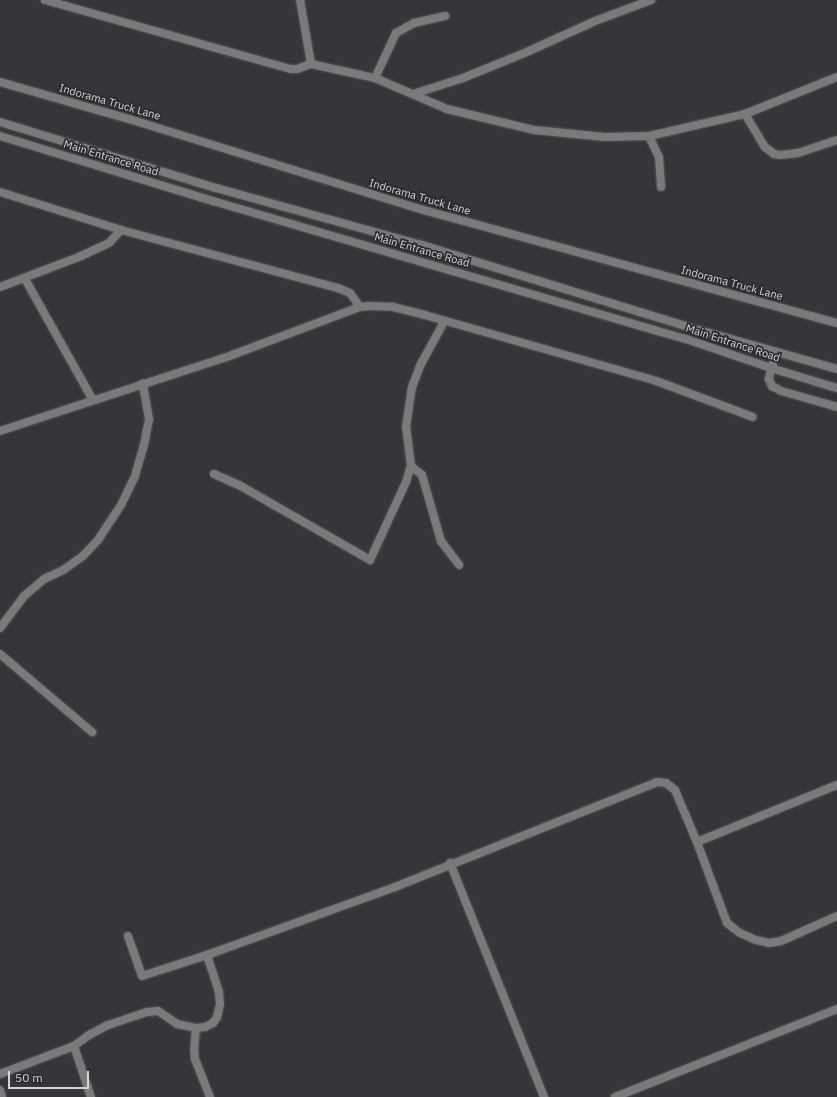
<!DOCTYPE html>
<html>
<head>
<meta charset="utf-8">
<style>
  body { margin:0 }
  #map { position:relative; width:837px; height:1097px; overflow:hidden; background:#35353a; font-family:"IBM Plex Sans",sans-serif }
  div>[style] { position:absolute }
  .roads { filter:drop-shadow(0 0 1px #525256) drop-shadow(0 0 1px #525256) }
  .minor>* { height:8px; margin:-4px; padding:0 4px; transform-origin:4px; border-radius:4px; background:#7a7a7c }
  span { translate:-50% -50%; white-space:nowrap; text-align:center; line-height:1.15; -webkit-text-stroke:3.5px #2b2b30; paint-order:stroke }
  .street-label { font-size:11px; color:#d4d4d7 }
  .scale { position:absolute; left:8px; top:1071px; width:81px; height:18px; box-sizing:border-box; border:2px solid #d4d4d7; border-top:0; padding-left:5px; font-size:12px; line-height:14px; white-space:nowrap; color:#d4d4d7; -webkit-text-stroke:3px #2b2b30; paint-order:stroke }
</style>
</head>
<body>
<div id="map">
  <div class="roads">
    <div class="minor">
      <div style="left:45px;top:0;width:255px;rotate:15.7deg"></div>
      <div style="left:291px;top:69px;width:6px"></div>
      <div style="left:297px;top:69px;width:15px;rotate:-20deg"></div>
      <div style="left:311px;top:64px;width:66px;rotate:12.3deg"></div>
      <div style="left:375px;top:78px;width:78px;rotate:23.3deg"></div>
      <div style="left:447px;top:109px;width:89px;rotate:13.6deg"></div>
      <div style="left:534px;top:130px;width:71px;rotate:5.6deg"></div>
      <div style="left:605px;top:137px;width:44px;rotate:-1.3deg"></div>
      <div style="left:649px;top:136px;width:98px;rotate:-12.9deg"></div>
      <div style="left:745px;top:114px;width:99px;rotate:-21.9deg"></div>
      <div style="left:300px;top:0;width:65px;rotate:80.2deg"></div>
      <div style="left:375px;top:78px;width:50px;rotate:-65deg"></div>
      <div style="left:396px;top:33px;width:21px;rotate:-29deg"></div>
      <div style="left:414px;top:23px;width:32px;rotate:-13deg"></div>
      <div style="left:0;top:82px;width:134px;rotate:16deg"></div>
      <div style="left:129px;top:119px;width:312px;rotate:17.2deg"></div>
      <div style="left:427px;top:211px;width:425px;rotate:15.3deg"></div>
      <div style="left:413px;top:94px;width:52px;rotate:-17.7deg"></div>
      <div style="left:463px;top:78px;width:71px;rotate:-22.2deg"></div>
      <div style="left:529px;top:51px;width:72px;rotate:-24.4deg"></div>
      <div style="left:595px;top:21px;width:60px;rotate:-20.6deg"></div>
      <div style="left:745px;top:114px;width:39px;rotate:59deg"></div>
      <div style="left:765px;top:147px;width:11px;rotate:38deg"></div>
      <div style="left:774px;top:154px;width:7px;rotate:8deg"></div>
      <div style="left:781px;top:155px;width:17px;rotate:-7deg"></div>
      <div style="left:798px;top:153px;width:41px;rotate:-18.4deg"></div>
      <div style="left:0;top:122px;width:226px;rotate:17deg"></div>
      <div style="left:216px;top:188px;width:214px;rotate:15.5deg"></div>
      <div style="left:422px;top:245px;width:278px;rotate:17.1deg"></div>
      <div style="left:688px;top:327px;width:155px;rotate:15.7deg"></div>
      <div style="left:0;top:136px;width:223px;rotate:17deg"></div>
      <div style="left:213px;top:201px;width:490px;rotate:16.3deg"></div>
      <div style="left:683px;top:338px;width:93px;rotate:18.8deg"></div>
      <div style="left:771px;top:368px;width:69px;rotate:16.9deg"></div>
      <div style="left:649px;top:136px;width:23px;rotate:65deg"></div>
      <div style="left:659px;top:157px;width:30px;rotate:86deg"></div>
      <div style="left:0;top:192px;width:127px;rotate:17.4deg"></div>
      <div style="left:121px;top:230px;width:225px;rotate:15deg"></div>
      <div style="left:338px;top:288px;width:13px;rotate:23deg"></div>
      <div style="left:350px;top:293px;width:17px;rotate:54deg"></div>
      <div style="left:25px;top:279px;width:139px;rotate:60.7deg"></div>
      <div style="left:0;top:287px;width:87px;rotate:-20.9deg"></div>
      <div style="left:81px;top:256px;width:31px;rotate:-25deg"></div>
      <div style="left:109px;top:243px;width:18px;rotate:-47deg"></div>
      <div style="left:776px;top:352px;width:28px;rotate:105deg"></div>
      <div style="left:769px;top:379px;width:8px;rotate:67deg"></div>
      <div style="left:772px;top:386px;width:10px;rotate:29deg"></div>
      <div style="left:781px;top:391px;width:58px;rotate:15.9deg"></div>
      <div style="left:0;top:431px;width:244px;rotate:-18.1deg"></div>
      <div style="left:232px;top:355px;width:137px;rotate:-20.6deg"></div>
      <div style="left:360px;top:307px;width:9px;rotate:-6deg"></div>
      <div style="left:369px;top:306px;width:24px;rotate:2deg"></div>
      <div style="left:393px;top:307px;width:33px;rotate:14deg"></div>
      <div style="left:425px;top:315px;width:240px;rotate:15.9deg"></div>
      <div style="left:656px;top:381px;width:103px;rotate:20.4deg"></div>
      <div style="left:411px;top:466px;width:14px;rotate:39deg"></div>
      <div style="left:422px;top:475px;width:69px;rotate:73.9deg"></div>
      <div style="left:441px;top:541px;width:30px;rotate:53deg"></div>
      <div style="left:214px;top:474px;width:27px;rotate:24deg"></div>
      <div style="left:239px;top:485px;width:151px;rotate:29.8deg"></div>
      <div style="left:370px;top:560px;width:86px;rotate:-65.2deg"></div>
      <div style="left:406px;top:482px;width:17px;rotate:-73deg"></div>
      <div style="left:411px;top:466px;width:39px;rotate:-97deg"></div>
      <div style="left:406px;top:427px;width:40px;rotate:-81.5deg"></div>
      <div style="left:412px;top:387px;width:25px;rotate:-69deg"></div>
      <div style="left:421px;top:364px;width:48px;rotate:-61.3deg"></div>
      <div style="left:0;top:628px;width:40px;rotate:-53deg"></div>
      <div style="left:24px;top:596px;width:26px;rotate:-40deg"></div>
      <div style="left:44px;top:579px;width:21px;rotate:-25deg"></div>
      <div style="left:63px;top:570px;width:24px;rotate:-35deg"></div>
      <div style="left:83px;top:556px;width:22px;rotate:-47deg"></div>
      <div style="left:98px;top:540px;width:42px;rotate:-56.7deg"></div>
      <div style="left:121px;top:505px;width:32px;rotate:-64deg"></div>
      <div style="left:135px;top:476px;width:32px;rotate:-74deg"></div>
      <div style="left:144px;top:445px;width:26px;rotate:-79deg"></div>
      <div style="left:149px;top:419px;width:36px;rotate:-100deg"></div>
      <div style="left:0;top:654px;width:121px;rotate:40.3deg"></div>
      <div style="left:697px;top:842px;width:151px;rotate:-22.2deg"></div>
      <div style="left:450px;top:863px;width:252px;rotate:68.1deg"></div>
      <div style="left:128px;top:936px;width:42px;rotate:70.7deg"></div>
      <div style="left:142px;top:976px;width:68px;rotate:-17.9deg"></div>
      <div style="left:207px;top:955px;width:200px;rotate:-19.9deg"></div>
      <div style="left:395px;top:887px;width:282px;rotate:-21.8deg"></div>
      <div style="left:657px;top:782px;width:9px;rotate:6deg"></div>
      <div style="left:666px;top:783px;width:11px;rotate:38deg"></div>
      <div style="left:675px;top:790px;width:56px;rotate:67.1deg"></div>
      <div style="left:697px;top:842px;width:86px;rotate:69.7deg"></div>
      <div style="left:727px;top:923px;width:16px;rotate:38deg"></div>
      <div style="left:740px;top:933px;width:17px;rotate:24deg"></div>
      <div style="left:756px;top:940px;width:13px;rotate:13deg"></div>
      <div style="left:769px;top:943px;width:12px;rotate:-9deg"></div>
      <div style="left:781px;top:941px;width:61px;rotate:-24.1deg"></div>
      <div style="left:196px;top:1028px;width:21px;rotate:95deg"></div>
      <div style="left:194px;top:1049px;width:10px;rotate:84deg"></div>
      <div style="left:195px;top:1059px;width:41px;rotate:68.5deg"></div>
      <div style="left:74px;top:1046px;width:54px;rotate:71.6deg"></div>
      <div style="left:0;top:1074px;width:79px;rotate:-20.7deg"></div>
      <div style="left:74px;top:1046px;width:19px;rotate:-36deg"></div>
      <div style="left:89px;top:1035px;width:21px;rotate:-28deg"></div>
      <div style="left:108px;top:1025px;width:41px;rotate:-18.4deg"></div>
      <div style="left:147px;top:1012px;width:11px;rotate:-5deg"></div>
      <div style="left:158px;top:1011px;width:23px;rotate:34deg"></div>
      <div style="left:177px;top:1024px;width:19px;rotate:12deg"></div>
      <div style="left:196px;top:1028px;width:9px;rotate:-6deg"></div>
      <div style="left:205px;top:1027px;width:9px;rotate:-27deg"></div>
      <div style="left:213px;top:1023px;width:7px;rotate:-56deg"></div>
      <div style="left:217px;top:1017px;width:13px;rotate:-77deg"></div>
      <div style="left:220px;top:1004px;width:12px;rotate:-95deg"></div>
      <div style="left:219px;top:992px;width:39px;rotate:-108deg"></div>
      <div style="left:0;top:1090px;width:7px;rotate:74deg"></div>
      <div style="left:615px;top:1097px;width:239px;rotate:-21.6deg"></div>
    </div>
  </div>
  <div class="street-label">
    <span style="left:110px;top:102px;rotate:16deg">Indorama Truck Lane</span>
    <span style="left:111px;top:158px;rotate:17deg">Main Entrance Road</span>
    <span style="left:420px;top:197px;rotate:16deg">Indorama Truck Lane</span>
    <span style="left:422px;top:250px;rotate:16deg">Main Entrance Road</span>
    <span style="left:732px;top:283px;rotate:15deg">Indorama Truck Lane</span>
    <span style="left:733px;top:343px;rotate:18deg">Main Entrance Road</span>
  </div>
  <div class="scale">50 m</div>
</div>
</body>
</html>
